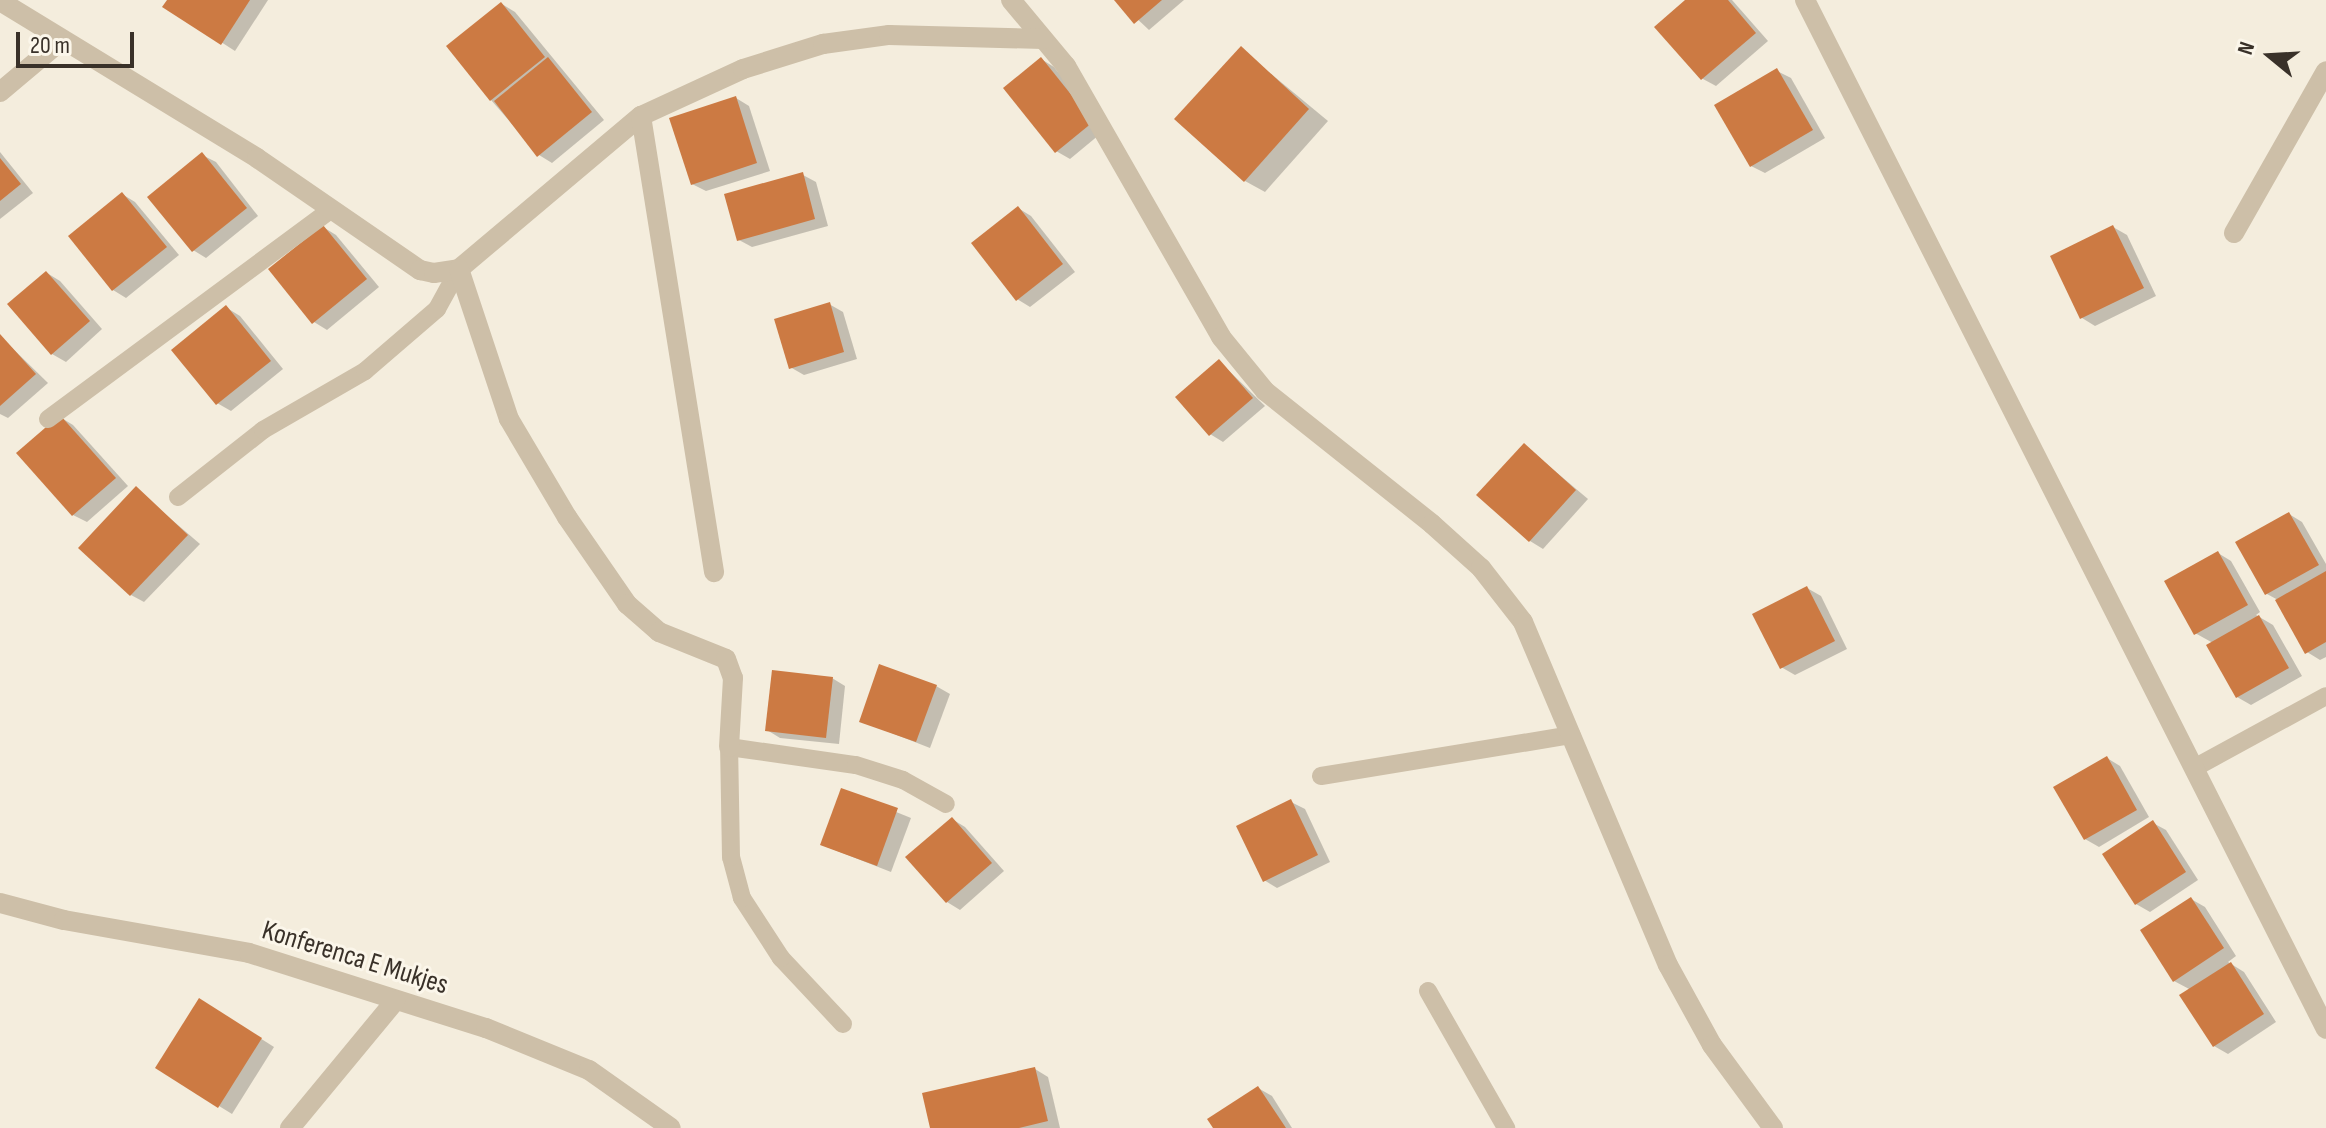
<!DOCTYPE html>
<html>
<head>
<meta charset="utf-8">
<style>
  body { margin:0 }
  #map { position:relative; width:2326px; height:1128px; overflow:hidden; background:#f4eddd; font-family:"Sofia Sans Condensed",sans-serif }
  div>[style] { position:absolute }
  .shadow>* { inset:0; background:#0003 }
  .building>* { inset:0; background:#cc7a43 }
  .lane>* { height:18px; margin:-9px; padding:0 9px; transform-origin:9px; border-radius:9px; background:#cdbfa8 }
  .street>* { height:20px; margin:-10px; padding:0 10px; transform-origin:10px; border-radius:10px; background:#cdbfa8 }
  span { translate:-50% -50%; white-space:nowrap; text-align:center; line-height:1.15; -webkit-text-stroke:6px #fbf6ea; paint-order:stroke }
  .street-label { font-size:28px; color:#393129 }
  .north { position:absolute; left:2230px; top:16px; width:80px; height:80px; -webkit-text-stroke:6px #fbf6ea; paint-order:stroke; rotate:288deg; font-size:22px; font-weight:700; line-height:32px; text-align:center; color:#393129 }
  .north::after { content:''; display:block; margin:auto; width:28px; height:36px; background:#393129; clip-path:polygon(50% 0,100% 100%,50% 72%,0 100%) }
  .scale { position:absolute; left:16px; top:32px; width:118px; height:36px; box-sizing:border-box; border:4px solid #393129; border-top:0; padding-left:10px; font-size:24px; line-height:28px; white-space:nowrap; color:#393129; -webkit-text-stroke:6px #fbf6ea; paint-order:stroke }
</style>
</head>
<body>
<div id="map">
  <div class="shadow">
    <div style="clip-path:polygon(169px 0,268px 0,235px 51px,165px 6px)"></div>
    <div style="clip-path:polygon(1117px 0,1184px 0,1149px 30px)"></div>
    <div style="clip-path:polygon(1688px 0,1732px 0,1768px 41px,1716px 86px,1703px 79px,1657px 27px)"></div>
    <div style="clip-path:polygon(502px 4px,515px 12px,604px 120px,552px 163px,539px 155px,491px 100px)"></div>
    <div style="clip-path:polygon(1241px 49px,1328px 121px,1265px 192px,1245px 181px)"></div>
    <div style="clip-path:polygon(1041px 59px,1054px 67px,1105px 130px,1070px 159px,1056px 151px)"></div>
    <div style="clip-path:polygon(1777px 71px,1791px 78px,1825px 138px,1765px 173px,1751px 166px)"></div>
    <div style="clip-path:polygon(736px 98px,749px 106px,770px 171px,706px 191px,692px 184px)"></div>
    <div style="clip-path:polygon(0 152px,33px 193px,0 219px)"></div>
    <div style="clip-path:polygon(202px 155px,216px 162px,258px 216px,206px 258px,193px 250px)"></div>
    <div style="clip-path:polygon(803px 175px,816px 182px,828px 226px,752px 247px,739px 240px)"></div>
    <div style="clip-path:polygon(122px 194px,135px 202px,179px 255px,126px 298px,113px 290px)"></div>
    <div style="clip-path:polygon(1018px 208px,1031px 216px,1075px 272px,1030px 307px,1017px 299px)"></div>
    <div style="clip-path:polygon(323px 227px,336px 235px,379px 287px,327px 330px,314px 322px)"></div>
    <div style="clip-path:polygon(2113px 227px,2127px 235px,2156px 296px,2095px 326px,2082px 318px)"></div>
    <div style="clip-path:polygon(47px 273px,60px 281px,102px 329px,66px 362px,52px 354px)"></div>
    <div style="clip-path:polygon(829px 304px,843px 312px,857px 359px,804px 375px,790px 367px)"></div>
    <div style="clip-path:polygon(227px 308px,240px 316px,283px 369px,231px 411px,217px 403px)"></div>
    <div style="clip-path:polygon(0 336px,48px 383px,8px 418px,0 414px)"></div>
    <div style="clip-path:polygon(1219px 361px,1265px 406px,1223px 442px,1210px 434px)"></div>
    <div style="clip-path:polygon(60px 417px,73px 425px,128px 486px,87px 522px,73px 515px)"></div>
    <div style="clip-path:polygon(1524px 445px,1588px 499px,1543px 549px,1530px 541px)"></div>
    <div style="clip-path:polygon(136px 489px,200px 544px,144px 602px,131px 595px)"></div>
    <div style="clip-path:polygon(2289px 514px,2302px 522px,2326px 564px,2326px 657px,2320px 660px,2307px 652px,2278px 600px,2267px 594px)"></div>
    <div style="clip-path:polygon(2218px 553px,2231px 561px,2260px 612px,2256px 615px,2273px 625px,2302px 676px,2251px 705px,2237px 697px,2213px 643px,2195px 633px)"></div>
    <div style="clip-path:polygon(1807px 588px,1821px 596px,1847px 649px,1795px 675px,1781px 667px)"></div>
    <div style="clip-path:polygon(832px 678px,845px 686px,839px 744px,780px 738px,767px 730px)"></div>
    <div style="clip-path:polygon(936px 686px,950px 694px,930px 748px,861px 721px)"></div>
    <div style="clip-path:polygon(2107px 758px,2120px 766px,2149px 817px,2099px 847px,2085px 839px)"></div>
    <div style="clip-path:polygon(842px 790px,911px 818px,891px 872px,822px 845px)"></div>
    <div style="clip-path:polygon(1291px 802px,1305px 809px,1330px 862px,1277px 888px,1264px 880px)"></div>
    <div style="clip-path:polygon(952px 819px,965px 827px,1004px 871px,960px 910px,947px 902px)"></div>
    <div style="clip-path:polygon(2153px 823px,2166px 830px,2198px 880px,2150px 912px,2136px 904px)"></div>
    <div style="clip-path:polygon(2191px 899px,2205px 907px,2236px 956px,2228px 962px,2244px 972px,2276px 1022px,2228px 1054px,2214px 1046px,2191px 990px,2174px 981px)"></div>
    <div style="clip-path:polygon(213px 1008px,274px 1047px,232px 1114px,219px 1106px)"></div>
    <div style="clip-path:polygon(1035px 1069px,1048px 1077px,1060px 1128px,932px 1128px)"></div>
    <div style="clip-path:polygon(1258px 1088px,1272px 1096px,1292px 1128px,1215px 1128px)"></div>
  </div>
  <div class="building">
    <div style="clip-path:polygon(167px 0,250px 0,221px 45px,162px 7px)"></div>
    <div style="clip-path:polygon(1114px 0,1162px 0,1134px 24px)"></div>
    <div style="clip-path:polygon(1685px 0,1728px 0,1756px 33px,1701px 80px,1654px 27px)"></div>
    <div style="clip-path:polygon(501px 2px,545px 57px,490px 101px,446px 46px)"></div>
    <div style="clip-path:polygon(1241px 46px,1309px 109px,1244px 182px,1174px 119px)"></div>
    <div style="clip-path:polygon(548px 57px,592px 112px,537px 157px,494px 101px)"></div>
    <div style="clip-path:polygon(1041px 57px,1093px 122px,1055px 153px,1003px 88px)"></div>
    <div style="clip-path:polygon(1777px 68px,1813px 130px,1750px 167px,1714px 105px)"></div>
    <div style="clip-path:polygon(736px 96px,757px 163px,691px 185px,669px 118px)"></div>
    <div style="clip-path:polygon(202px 152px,247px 208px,192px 252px,147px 197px)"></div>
    <div style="clip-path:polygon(0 158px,21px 184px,0 201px)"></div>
    <div style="clip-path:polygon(803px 172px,815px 219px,737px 241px,724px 194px)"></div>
    <div style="clip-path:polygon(122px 192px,167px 247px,112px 291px,68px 236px)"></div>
    <div style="clip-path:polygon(1018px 206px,1063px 264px,1016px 301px,971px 243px)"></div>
    <div style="clip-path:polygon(323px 225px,367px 279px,312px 324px,268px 269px)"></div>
    <div style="clip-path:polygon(2113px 225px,2144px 288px,2080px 319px,2050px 256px)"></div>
    <div style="clip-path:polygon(46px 271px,90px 321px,51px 355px,7px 304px)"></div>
    <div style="clip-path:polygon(830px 302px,844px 352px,789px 369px,774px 319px)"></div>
    <div style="clip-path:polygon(226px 305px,271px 361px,216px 405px,171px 350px)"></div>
    <div style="clip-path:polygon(0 334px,36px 374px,0 406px)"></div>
    <div style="clip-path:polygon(1219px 359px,1253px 398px,1209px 436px,1175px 397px)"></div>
    <div style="clip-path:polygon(60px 415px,116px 478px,72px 516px,16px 453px)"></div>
    <div style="clip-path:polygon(1524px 443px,1576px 490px,1529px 542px,1476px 495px)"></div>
    <div style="clip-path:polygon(136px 486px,188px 535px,130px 596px,78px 548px)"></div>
    <div style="clip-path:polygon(2289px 512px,2319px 565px,2265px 595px,2235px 542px)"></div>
    <div style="clip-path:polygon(2218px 551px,2248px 605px,2194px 635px,2164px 581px)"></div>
    <div style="clip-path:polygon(2326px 571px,2326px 642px,2305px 654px,2275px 600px)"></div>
    <div style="clip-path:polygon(1807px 586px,1835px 641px,1780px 669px,1752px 614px)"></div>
    <div style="clip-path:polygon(2259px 615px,2289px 668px,2236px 698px,2206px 645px)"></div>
    <div style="clip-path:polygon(879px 664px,937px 685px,916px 742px,859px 722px)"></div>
    <div style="clip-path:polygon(772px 670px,833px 677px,826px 738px,765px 731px)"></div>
    <div style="clip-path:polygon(2107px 756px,2137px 810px,2084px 840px,2053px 787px)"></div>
    <div style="clip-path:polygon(841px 788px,898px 808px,877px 866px,820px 845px)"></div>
    <div style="clip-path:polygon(1291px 799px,1318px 855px,1263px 882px,1236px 826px)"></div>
    <div style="clip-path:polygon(952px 817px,992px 863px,946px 903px,905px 857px)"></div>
    <div style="clip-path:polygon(2153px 820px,2186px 872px,2135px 905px,2102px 854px)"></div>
    <div style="clip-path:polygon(2191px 897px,2224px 948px,2173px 982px,2140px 930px)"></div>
    <div style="clip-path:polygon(2231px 962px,2264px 1014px,2213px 1047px,2179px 995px)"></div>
    <div style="clip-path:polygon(199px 998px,262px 1038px,218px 1108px,155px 1068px)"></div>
    <div style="clip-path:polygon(1035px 1067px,1048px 1121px,1019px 1128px,930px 1128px,922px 1093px)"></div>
    <div style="clip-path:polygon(1258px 1086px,1286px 1128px,1213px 1128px,1207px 1119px)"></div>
  </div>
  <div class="lane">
    <div style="left:48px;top:419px;width:353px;rotate:-36.5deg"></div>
    <div style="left:178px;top:497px;width:108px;rotate:-38.2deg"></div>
    <div style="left:263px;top:430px;width:118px;rotate:-30deg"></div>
    <div style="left:365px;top:371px;width:95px;rotate:-40.7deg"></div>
    <div style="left:437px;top:309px;width:46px;rotate:-61.2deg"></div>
    <div style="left:2196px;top:767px;width:148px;rotate:-28.6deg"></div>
    <div style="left:1321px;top:776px;width:254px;rotate:-9.3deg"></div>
    <div style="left:1428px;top:991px;width:158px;rotate:60.3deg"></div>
    <div style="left:843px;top:1024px;width:91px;rotate:-133.2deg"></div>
    <div style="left:781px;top:958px;width:72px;rotate:-123deg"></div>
    <div style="left:742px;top:898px;width:42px;rotate:-105deg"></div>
    <div style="left:731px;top:857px;width:110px;rotate:-91deg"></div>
    <div style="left:729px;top:747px;width:128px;rotate:8.1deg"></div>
    <div style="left:856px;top:765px;width:49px;rotate:17.7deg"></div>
    <div style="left:903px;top:780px;width:49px;rotate:29.2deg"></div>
  </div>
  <div class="street">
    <div style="left:1011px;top:0;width:86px;rotate:50.2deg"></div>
    <div style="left:1066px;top:66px;width:312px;rotate:60.2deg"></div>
    <div style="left:1221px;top:337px;width:70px;rotate:50.8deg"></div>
    <div style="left:1265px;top:391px;width:213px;rotate:38.5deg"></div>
    <div style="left:1432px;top:524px;width:66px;rotate:41.9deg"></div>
    <div style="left:1481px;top:568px;width:68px;rotate:52.1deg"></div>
    <div style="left:1523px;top:622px;width:372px;rotate:67.1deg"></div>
    <div style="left:1668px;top:965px;width:91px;rotate:61.2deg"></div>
    <div style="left:1712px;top:1045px;width:103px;rotate:53.7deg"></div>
    <div style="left:1805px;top:0;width:1153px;rotate:63.15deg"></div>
    <div style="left:0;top:1px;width:301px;rotate:31.4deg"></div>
    <div style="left:257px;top:158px;width:198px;rotate:34.5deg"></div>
    <div style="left:420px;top:270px;width:14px;rotate:12deg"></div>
    <div style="left:434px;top:273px;width:25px;rotate:-9deg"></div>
    <div style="left:459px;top:269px;width:238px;rotate:-40.1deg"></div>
    <div style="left:641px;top:116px;width:112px;rotate:-24.7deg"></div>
    <div style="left:743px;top:69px;width:84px;rotate:-17.4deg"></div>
    <div style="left:823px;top:44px;width:67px;rotate:-7.8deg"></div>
    <div style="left:889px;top:35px;width:154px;rotate:1.5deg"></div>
    <div style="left:0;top:92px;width:81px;rotate:-40deg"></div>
    <div style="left:641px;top:116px;width:462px;rotate:80.9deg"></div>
    <div style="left:2234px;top:233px;width:186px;rotate:-60.4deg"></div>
    <div style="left:459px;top:269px;width:158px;rotate:71.6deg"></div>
    <div style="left:509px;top:419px;width:114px;rotate:59.4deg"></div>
    <div style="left:567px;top:517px;width:106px;rotate:55.4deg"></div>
    <div style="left:627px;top:604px;width:43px;rotate:41.2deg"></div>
    <div style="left:659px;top:632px;width:72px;rotate:21.9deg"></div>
    <div style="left:726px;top:659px;width:20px;rotate:70deg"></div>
    <div style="left:733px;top:678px;width:69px;rotate:93.3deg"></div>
    <div style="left:0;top:903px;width:66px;rotate:14.9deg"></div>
    <div style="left:64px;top:920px;width:188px;rotate:10.1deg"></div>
    <div style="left:249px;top:953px;width:249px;rotate:17.6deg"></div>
    <div style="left:486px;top:1028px;width:111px;rotate:22.2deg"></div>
    <div style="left:589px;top:1070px;width:100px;rotate:35.3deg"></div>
    <div style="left:290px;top:1128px;width:165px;rotate:-50.4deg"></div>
  </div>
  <div class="street-label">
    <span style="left:355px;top:958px;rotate:17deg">Konferenca E Mukjes</span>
  </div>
  <div class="north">N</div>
  <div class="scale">20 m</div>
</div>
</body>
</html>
